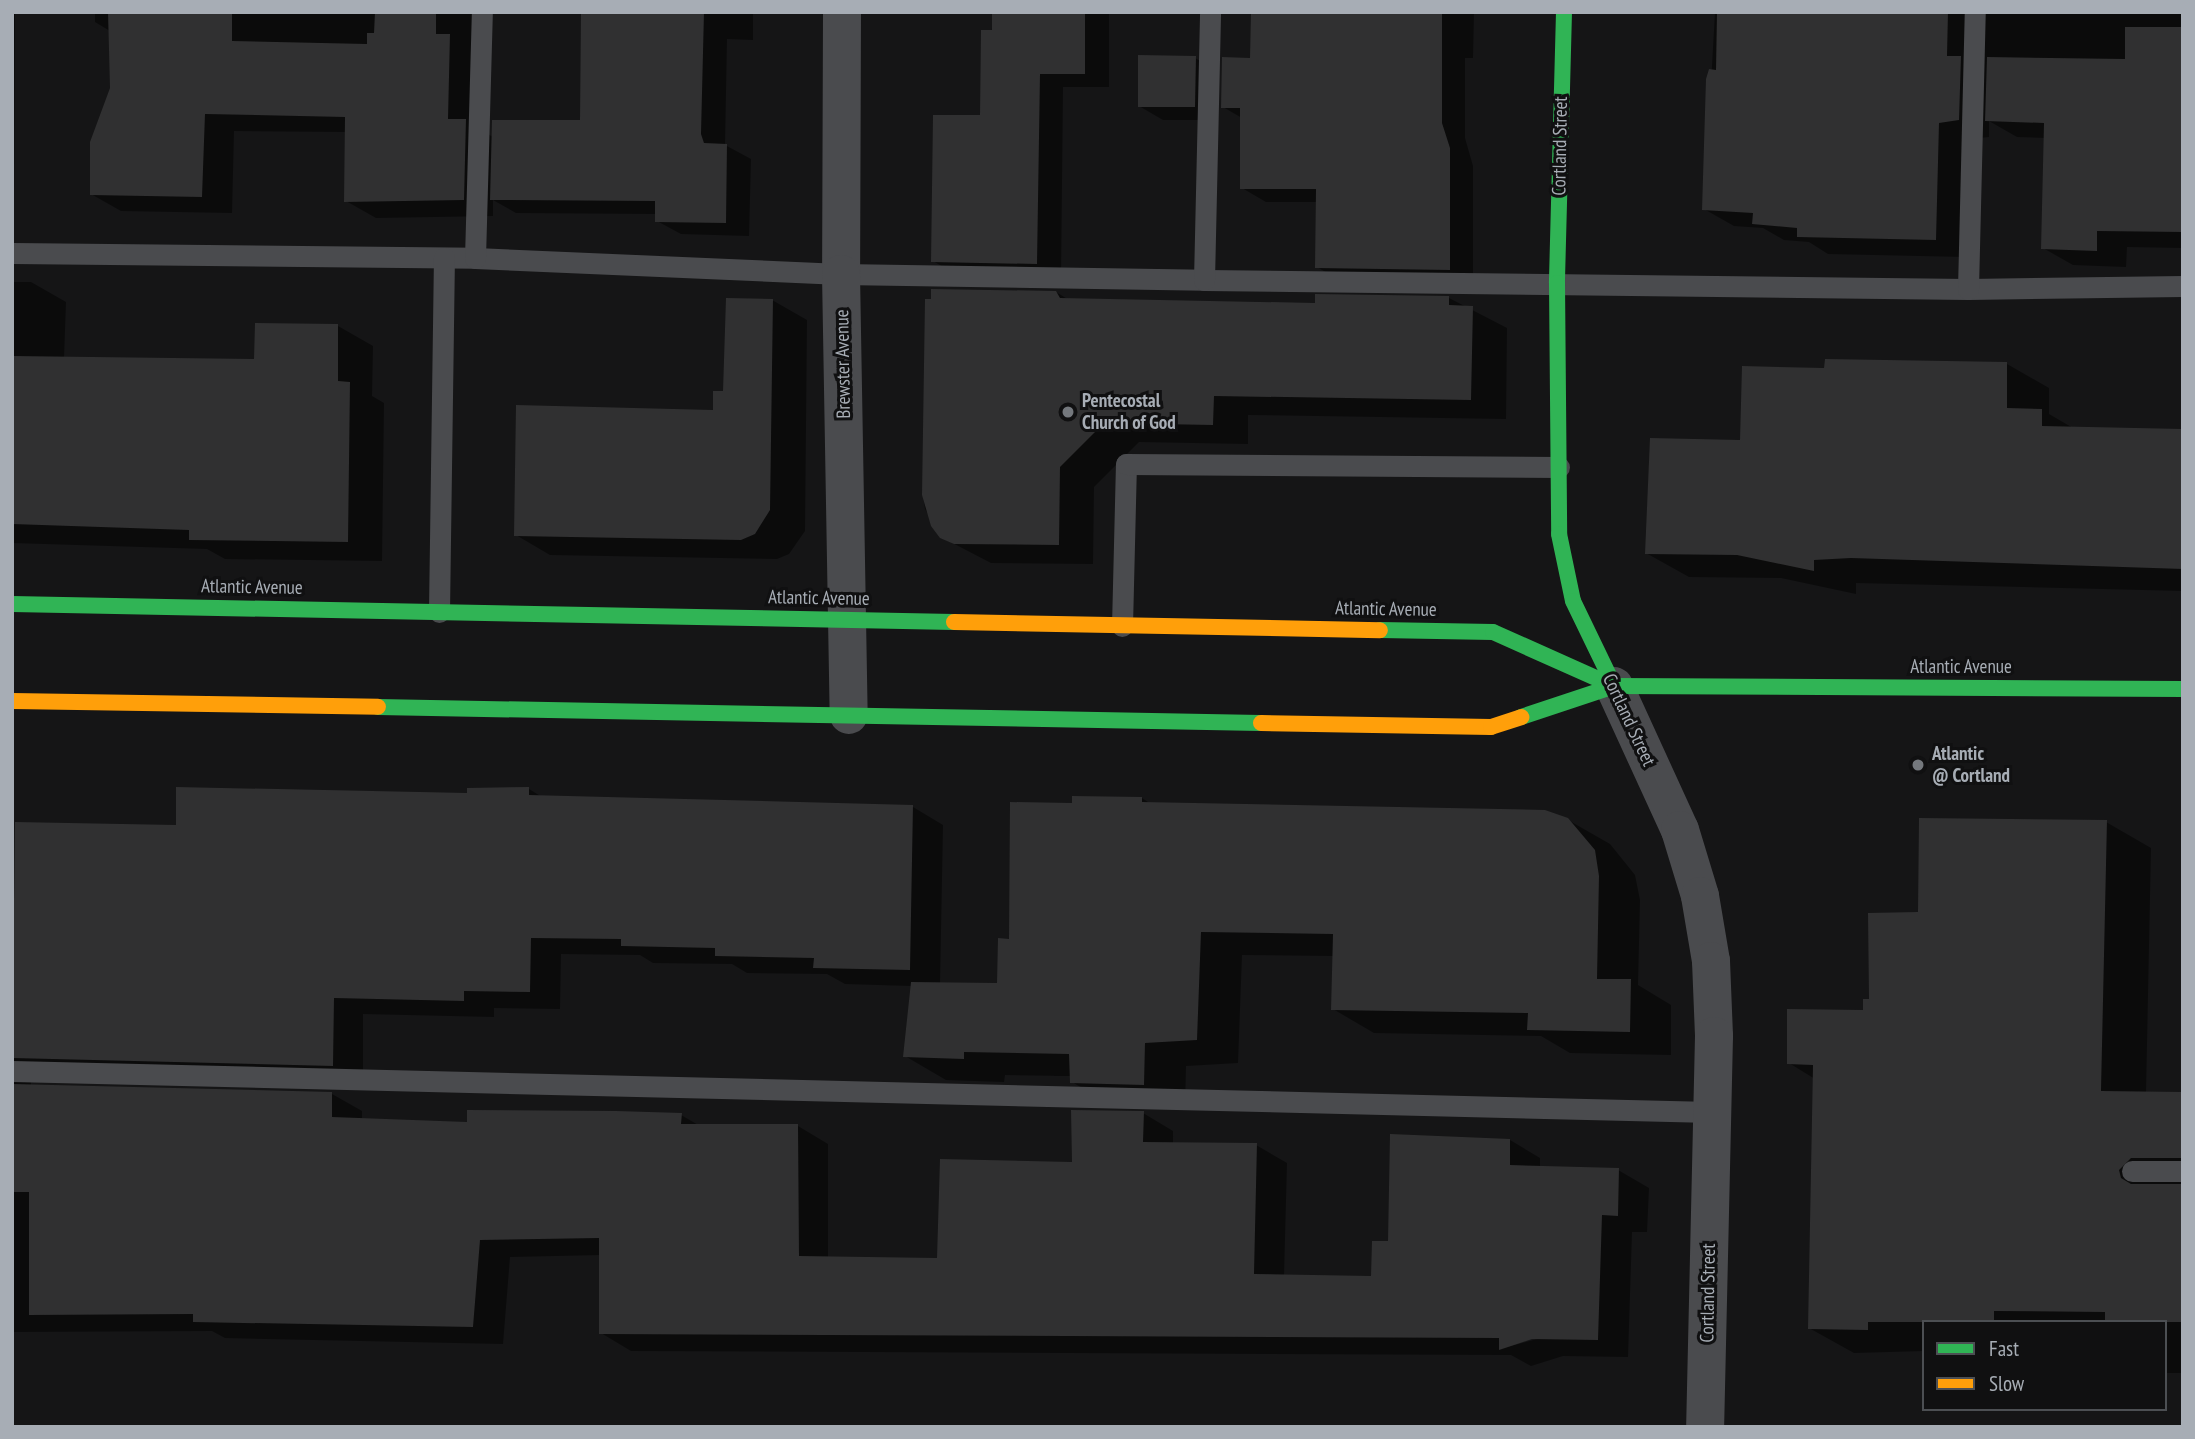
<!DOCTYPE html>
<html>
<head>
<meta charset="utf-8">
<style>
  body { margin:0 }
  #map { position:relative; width:2195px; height:1439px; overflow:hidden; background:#151516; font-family:"PT Sans Narrow",sans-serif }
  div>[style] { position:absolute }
  .shadow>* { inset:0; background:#0007 }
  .building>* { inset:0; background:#303031 }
  .lane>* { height:21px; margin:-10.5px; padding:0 10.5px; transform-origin:10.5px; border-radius:10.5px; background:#4a4b4e }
  .street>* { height:38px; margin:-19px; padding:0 19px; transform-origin:19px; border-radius:19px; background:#4a4b4e }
  .fast>* { height:16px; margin:-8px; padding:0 8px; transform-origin:8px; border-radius:8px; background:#30b455 }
  .slow>* { height:16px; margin:-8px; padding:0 8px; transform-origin:8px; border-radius:8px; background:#ff9f0a }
  .dots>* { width:19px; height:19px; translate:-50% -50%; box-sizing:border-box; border:4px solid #101011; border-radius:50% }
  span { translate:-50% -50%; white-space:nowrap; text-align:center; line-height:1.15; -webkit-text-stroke:6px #101011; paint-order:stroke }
  .street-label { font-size:19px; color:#a7adb5 }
  .poi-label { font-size:19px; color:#a7adb5; font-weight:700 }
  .left { translate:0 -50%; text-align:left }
  .frame { position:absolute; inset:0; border:14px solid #a7adb5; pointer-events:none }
  .legend { position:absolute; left:1922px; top:1320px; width:245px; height:91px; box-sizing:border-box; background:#101011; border:2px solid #4c4f53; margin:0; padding:9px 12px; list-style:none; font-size:21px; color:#a7adb5 }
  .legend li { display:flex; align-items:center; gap:14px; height:35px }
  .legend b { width:35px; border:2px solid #4c4f53 }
</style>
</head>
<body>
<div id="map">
  <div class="shadow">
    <div style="clip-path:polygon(12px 12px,15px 12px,14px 205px,12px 205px)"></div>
    <div style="clip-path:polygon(95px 12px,477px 12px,477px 128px,493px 137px,582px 122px,583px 12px,753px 12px,753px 40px,727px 39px,725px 145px,751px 159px,749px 236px,681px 234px,657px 221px,657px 214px,516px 213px,493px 200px,493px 216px,376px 218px,346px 201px,347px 132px,234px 131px,232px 213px,121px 211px,91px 194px,111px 88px,110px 31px,95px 22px)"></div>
    <div style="clip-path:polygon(994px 12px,1109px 12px,1109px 87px,1063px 87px,1061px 277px,957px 275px,933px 261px,981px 117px)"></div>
    <div style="clip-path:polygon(1252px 12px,1474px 12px,1473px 58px,1465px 58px,1465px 138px,1473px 166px,1473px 283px,1341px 281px,1317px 267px,1317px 202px,1266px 202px,1242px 188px,1242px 118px,1223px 107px,1252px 59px)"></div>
    <div style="clip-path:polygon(1715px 12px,2183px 12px,2183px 248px,2127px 247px,2126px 267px,2073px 265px,2043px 248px,2046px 138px,2017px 137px,1989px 121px,1989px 137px,1969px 139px,1966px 257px,1828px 254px,1809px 242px,1784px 240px,1763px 228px,1734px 226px,1704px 209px)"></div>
    <div style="clip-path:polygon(1195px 58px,1219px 72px,1218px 120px,1163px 120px,1139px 106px)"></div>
    <div style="clip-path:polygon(12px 282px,31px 282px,66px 302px,64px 358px,256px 361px,338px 326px,373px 346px,372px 396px,384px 403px,382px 561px,225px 559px,207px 549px,12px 543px)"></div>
    <div style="clip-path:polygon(1056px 292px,1069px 300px,1316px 305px,1316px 296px,1449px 298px,1507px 328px,1506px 419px,1248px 415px,1248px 444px,1139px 442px,1094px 487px,1093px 564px,991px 563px,941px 537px,925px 509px,923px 495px)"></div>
    <div style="clip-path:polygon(772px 300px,807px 320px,805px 531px,789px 554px,777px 559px,550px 555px,516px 535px,714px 412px)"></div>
    <div style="clip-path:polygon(1826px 361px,2007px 364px,2049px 388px,2049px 414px,2073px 428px,2183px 431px,2183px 591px,1856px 583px,1856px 594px,1781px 578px,1689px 577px,1646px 553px,1742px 442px,1826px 370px)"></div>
    <div style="clip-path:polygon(evenodd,529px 789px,542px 797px,913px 807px,943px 825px,940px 984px,999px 985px,1010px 941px,1074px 805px,1142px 798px,1151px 804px,1568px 820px,1610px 844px,1635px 875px,1640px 900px,1638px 985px,1671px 1005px,1671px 1055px,1570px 1053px,1541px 1036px,1374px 1033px,1333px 1009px,1334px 956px,1242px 955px,1238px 1063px,1186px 1066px,1185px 1108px,1113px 1106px,1072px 1082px,1072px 1076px,1005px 1075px,1004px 1082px,946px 1080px,905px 1056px,912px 986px,845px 984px,827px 974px,747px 973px,732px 964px,653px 963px,640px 955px,561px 954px,560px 1009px,494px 1008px,494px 1017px,363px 1014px,363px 1082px,31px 1081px,31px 1086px,332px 1094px,362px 1111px,362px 1120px,468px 1124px,681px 1115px,700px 1126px,798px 1126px,828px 1144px,828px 1258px,939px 1260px,1143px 1113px,1173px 1131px,1173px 1144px,1256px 1145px,1287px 1163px,1284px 1276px,1373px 1278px,1390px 1243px,1510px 1140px,1540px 1158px,1540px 1168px,1618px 1170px,1649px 1188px,1647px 1232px,1632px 1232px,1628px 1357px,1563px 1356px,1531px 1366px,1511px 1355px,631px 1351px,601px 1333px,601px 1255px,510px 1257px,503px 1344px,225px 1338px,212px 1331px,12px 1332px,12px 919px,177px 827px,529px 789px,1540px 1335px,1541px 1338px,1503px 1348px,1540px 1335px)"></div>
    <div style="clip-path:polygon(2106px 822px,2151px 848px,2146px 1093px,2183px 1094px,2183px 1373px,2165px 1373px,2165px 1322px,1924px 1322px,1924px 1351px,1854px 1353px,1809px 1328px,1815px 1079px,1789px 1063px,1865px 1012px,1920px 914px)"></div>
  </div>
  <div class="building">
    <div style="clip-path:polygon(108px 12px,232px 13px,232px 41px,367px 44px,367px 33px,374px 33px,375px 12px,436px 12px,436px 34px,450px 34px,448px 119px,466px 119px,464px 200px,344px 202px,345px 117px,205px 114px,202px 197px,90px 195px,90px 142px,110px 88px)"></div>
    <div style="clip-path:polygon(581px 12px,704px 12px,701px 134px,704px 143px,727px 144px,726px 223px,655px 222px,655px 201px,490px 200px,492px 120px,580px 120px)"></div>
    <div style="clip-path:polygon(992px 12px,1085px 12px,1085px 74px,1040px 74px,1037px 264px,931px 262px,933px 115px,980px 115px,981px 30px,992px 30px)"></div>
    <div style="clip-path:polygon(1251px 12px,1442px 12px,1442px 123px,1450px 148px,1450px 270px,1315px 268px,1316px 189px,1240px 189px,1240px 108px,1221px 108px,1222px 57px,1250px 58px)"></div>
    <div style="clip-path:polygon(1717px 12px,1948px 12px,1947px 56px,1961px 56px,1959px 120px,1939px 123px,1936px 240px,1797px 237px,1797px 228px,1752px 224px,1753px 213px,1702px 210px,1706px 79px,1709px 69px,1716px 70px)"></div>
    <div style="clip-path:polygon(2125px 27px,2183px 27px,2183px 232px,2097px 231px,2097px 251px,2041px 249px,2044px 123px,1985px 121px,1987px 57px,2125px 59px)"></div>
    <div style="clip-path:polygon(1138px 55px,1196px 56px,1195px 107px,1138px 107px)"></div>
    <div style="clip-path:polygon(931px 289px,1056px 291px,1060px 298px,1315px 303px,1315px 294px,1449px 296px,1449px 305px,1473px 306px,1471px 400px,1214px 396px,1213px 425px,1104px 423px,1060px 467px,1059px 545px,954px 544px,940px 538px,931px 526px,922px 495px,925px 299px,931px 299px)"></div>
    <div style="clip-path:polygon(726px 298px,773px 299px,770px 510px,755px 534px,741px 540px,514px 536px,516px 405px,713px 410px,713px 391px,723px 391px)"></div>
    <div style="clip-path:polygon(255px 323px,338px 324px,338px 381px,350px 382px,348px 542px,189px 540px,189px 530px,12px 524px,12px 356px,254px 359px)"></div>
    <div style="clip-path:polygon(1825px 359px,2007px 362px,2007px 408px,2042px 409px,2042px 426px,2183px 429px,2183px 569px,1851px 558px,1814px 560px,1814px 571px,1737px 555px,1645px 554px,1650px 438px,1740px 440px,1742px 366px,1824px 368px)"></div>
    <div style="clip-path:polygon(176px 787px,467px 793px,467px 788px,529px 787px,529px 795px,913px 805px,910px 970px,813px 968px,814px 958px,715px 956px,715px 948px,621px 946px,621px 939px,531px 938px,530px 992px,464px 991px,464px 1001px,334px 998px,333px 1066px,12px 1058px,15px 822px,176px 825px)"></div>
    <div style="clip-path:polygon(1072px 796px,1142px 797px,1142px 802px,1545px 810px,1568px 818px,1595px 850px,1599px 876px,1597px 979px,1631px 979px,1630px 1032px,1527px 1030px,1528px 1013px,1331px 1010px,1333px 934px,1201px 932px,1197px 1040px,1145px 1043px,1144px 1085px,1070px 1083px,1069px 1054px,964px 1052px,964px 1059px,903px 1057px,911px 982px,997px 983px,998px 938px,1009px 939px,1010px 802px,1072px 803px)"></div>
    <div style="clip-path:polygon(1919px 818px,2107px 820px,2101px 1091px,2183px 1092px,2183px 1158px,2131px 1158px,2119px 1170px,2121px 1178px,2131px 1184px,2183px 1184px,2183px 1322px,2105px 1322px,2105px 1312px,1994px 1311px,1994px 1322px,1868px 1322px,1868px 1330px,1808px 1329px,1813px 1065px,1787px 1064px,1787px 1009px,1863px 1010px,1863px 999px,1869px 999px,1868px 913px,1918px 912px)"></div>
    <div style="clip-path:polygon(12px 1084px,332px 1092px,332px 1117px,467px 1122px,467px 1110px,616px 1111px,682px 1113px,681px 1124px,798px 1124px,799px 1256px,937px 1258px,940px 1159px,1072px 1162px,1071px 1110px,1144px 1111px,1143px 1142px,1257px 1143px,1254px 1274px,1371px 1276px,1372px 1241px,1388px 1241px,1390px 1134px,1510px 1139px,1510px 1165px,1619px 1168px,1618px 1216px,1602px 1215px,1598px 1340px,1532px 1339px,1499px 1350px,1499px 1338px,599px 1334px,599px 1238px,480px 1240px,473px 1327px,193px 1322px,193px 1314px,29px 1315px,29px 1192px,12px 1192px)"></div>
  </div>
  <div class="lane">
    <div style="left:12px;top:253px;width:463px;rotate:0.6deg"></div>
    <div style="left:475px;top:258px;width:366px;rotate:2.5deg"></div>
    <div style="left:841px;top:274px;width:363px;rotate:0.9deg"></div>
    <div style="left:1204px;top:280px;width:764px;rotate:0.67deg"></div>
    <div style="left:1968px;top:289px;width:215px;rotate:-0.8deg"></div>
    <div style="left:475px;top:258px;width:246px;rotate:-88.4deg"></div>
    <div style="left:1204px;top:280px;width:268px;rotate:-88.7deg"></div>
    <div style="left:1968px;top:289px;width:277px;rotate:-88.6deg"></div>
    <div style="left:439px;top:612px;width:354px;rotate:-89.2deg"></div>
    <div style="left:1122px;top:626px;width:162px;rotate:-88.6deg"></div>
    <div style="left:1126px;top:464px;width:433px;rotate:0.4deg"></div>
    <div style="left:12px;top:1071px;width:1700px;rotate:1.38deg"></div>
    <div style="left:2132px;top:1171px;width:51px"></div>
  </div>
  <div class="street">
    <div style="left:842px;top:12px;width:262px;rotate:90.2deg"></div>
    <div style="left:841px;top:274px;width:441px;rotate:89deg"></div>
    <div style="left:1614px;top:686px;width:158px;rotate:65.4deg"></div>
    <div style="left:1680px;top:830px;width:69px;rotate:73.1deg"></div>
    <div style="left:1700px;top:896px;width:66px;rotate:80.4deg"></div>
    <div style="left:1711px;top:961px;width:75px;rotate:87.7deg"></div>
    <div style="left:1714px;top:1036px;width:391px;rotate:91.3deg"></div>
  </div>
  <div class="fast">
    <div style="left:1564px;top:12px;width:271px;rotate:91.5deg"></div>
    <div style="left:1557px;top:283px;width:251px;rotate:89.5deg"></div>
    <div style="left:1559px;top:534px;width:68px;rotate:78.2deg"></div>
    <div style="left:1573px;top:601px;width:94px;rotate:64.2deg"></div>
    <div style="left:12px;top:604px;width:942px;rotate:1.09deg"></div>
    <div style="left:1380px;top:630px;width:113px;rotate:1deg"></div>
    <div style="left:1493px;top:632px;width:133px;rotate:24.1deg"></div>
    <div style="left:378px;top:707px;width:883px;rotate:1.04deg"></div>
    <div style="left:1521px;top:717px;width:98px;rotate:-18.4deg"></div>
    <div style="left:1614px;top:686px;width:569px;rotate:0.3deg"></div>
  </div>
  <div class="slow">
    <div style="left:954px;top:622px;width:426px;rotate:1.1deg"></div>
    <div style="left:12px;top:701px;width:366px;rotate:0.9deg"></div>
    <div style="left:1261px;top:723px;width:230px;rotate:1deg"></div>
    <div style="left:1491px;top:727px;width:32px;rotate:-18deg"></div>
  </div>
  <div class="dots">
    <div style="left:1068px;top:412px;background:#74787d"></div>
    <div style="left:1918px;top:765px;background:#74787d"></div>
  </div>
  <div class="street-label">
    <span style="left:1560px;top:146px;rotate:-89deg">Cortland Street</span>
    <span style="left:843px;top:364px;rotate:-91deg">Brewster Avenue</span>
    <span style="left:252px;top:587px;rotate:1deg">Atlantic Avenue</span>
    <span style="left:819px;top:598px;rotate:1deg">Atlantic Avenue</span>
    <span style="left:1386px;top:609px;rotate:1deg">Atlantic Avenue</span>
    <span style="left:1961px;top:667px">Atlantic Avenue</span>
    <span style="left:1629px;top:720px;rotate:65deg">Cortland Street</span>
    <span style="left:1708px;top:1293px;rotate:-89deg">Cortland Street</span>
  </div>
  <div class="poi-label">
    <span class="left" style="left:1082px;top:412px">Pentecostal<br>Church of God</span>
    <span class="left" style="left:1932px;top:765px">Atlantic<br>@ Cortland</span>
  </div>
  <div class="frame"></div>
  <ul class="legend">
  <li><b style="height:9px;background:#30b455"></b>Fast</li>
  <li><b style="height:9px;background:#ff9f0a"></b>Slow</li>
  </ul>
</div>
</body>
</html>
